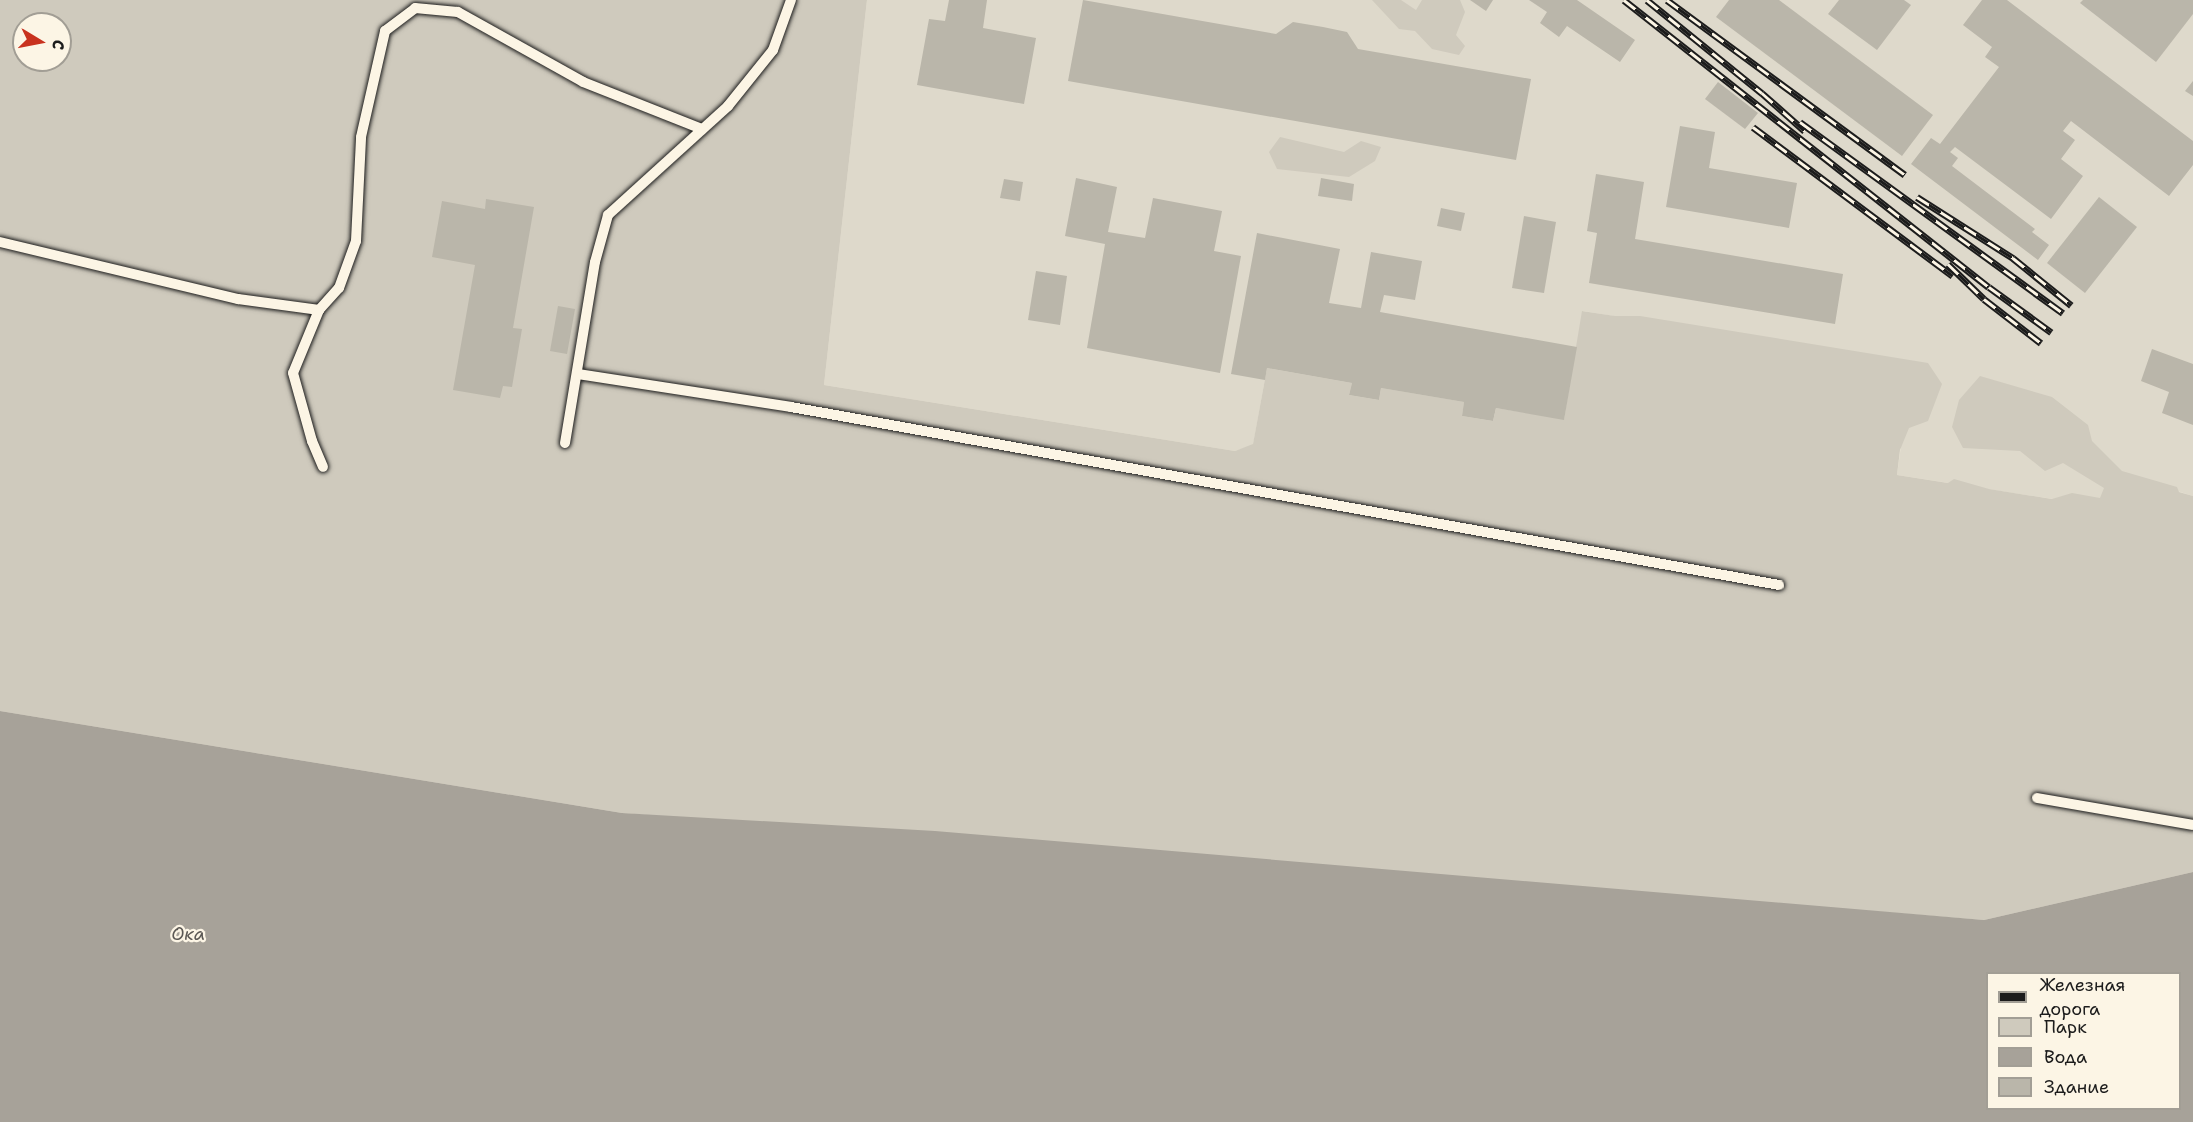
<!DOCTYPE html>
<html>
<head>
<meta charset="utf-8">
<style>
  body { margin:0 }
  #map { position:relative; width:2193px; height:1122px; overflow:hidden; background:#eee8d9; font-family:"Shantell Sans",sans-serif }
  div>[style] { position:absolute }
  .built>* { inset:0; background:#ded9cb }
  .green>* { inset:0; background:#cfcabd }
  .water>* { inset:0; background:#a7a299 }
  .building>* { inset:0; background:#bab6aa }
  .roads { filter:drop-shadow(0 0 2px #1c1c1c) drop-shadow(0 0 2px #1c1c1c) }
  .service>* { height:10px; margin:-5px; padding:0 5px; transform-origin:5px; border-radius:5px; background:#fcf5e5 }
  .rail>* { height:7px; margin-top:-3.5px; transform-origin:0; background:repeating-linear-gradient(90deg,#fcf5e5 0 14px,#1c1c1c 0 28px); box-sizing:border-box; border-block:2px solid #1c1c1c }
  span { translate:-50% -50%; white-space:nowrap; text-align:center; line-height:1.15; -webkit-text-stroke:4.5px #fcf5e5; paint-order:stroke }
  .water-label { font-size:18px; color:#5b5854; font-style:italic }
  .legend { position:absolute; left:1986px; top:972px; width:195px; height:138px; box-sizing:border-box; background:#fcf5e5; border:2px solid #a29e95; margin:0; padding:8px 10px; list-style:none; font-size:18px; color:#1c1c1c }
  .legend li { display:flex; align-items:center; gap:12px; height:30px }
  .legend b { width:30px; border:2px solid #a29e95 }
  .north { position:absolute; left:12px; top:12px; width:60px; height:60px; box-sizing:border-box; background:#fcf5e5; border:2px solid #a29e95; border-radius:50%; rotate:100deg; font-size:16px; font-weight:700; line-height:24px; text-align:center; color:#1c1c1c }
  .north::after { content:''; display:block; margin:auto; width:21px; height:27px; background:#c8321e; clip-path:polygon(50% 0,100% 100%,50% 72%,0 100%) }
</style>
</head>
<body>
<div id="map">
  <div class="built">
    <div style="clip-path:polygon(867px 0,2193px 0,2193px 496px,2126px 475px,2111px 508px,1897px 475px,1912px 365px,1583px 311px,1564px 420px,1495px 408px,1493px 421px,1462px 416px,1381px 388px,1379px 400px,1349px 395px,1351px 383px,1267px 368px,1253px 445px,1235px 451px,824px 385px)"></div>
  </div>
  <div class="green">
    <div style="clip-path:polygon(evenodd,0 0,867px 0,824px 385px,1235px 451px,1253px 444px,1267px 368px,1352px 383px,1349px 395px,1379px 400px,1381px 388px,1464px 402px,1462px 416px,1493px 421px,1496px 408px,1564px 419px,1582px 311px,1615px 316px,1640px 316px,1928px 363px,1942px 384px,1928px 421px,1909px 428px,1900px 450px,1897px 475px,1948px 483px,1954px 479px,1989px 489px,2052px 499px,2072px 493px,2100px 498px,2104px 488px,2063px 463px,2045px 471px,2020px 451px,1963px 448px,1952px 427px,1959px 400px,1980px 376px,2052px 397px,2088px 425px,2092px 441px,2122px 471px,2177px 487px,2179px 492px,2193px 496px,2193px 872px,1984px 920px,622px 813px,0 711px,0 0,24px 24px,60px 24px,60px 60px,24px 60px,24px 24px)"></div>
    <div style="clip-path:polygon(1372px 0,1401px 0,1416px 10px,1422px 0,1460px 0,1465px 12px,1456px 35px,1465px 46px,1459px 55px,1432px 49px,1415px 31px,1399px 29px)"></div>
    <div style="clip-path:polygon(1280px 137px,1344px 152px,1361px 141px,1381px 147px,1375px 161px,1349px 177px,1277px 169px,1269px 152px)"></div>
  </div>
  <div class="water">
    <div style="clip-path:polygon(evenodd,0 711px,622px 813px,935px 831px,1984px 920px,2193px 872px,2193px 1122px,0 1122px,0 711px,1988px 974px,2180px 974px,2180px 1108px,1988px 1108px,1988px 974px)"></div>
  </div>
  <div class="building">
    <div style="clip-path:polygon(949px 0,987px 0,983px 28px,1036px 38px,1024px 104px,917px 85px,929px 19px,945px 21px)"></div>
    <div style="clip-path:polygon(1083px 0,1276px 34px,1293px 22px,1323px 27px,1347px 32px,1358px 49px,1531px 79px,1516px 160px,1068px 81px)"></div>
    <div style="clip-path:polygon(1470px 0,1493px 0,1486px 11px)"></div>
    <div style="clip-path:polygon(1529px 0,1577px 0,1635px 40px,1620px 62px,1567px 26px,1559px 37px,1540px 23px,1547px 12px)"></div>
    <div style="clip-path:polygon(1729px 0,1779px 0,1933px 115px,1902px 156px,1716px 17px)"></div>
    <div style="clip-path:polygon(1839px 0,1904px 0,1911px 5px,1877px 50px,1828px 14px)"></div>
    <div style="clip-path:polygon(1982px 0,2007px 0,2193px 141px,2193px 165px,2169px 196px,2071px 121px,2063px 131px,2075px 140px,2061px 159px,2083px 176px,2051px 219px,1955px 147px,1950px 152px,1958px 158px,1952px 166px,2035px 229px,2032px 232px,2049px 245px,2038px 260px,1911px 164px,1931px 138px,1940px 144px,1999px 67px,1985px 57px,1992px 47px,1963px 25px)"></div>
    <div style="clip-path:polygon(2083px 0,2193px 0,2193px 14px,2156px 62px,2080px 3px)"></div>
    <div style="clip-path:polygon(2193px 81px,2193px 96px,2185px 91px)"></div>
    <div style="clip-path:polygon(1718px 82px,1758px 113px,1745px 129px,1705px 99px)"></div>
    <div style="clip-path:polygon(1680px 126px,1715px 132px,1709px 168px,1797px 183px,1789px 228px,1666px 207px)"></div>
    <div style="clip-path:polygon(1596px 174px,1644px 182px,1635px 239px,1843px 274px,1835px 324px,1589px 283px,1597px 233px,1587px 231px)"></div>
    <div style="clip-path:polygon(1076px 178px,1117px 187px,1108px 232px,1145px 238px,1153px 198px,1222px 211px,1214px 251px,1241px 256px,1220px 373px,1087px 348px,1105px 244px,1065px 236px)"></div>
    <div style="clip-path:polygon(1321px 178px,1354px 184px,1352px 201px,1318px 196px)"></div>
    <div style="clip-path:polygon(1004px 179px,1023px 182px,1020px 201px,1000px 198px)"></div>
    <div style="clip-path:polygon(2099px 197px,2137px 227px,2085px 293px,2047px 263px)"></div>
    <div style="clip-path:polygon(486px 199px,534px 207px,513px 328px,522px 329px,512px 387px,503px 386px,500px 398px,453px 390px,475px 265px,432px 257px,442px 201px,485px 209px)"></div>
    <div style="clip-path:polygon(1441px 208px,1465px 213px,1461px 231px,1437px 226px)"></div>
    <div style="clip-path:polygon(1524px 216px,1556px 222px,1544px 293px,1512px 288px)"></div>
    <div style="clip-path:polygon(1257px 233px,1340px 249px,1329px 303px,1361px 308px,1371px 252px,1422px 261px,1415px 300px,1384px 295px,1380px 312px,1577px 347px,1564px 420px,1496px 408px,1493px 421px,1462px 416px,1464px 402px,1381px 388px,1379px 400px,1349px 395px,1352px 383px,1267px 368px,1265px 380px,1231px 374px)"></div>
    <div style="clip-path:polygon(1036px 271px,1067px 276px,1060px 325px,1028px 320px)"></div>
    <div style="clip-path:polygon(558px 306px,575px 309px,567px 354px,550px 351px)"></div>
    <div style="clip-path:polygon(2152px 349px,2193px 364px,2193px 425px,2162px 413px,2169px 392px,2141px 381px)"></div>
  </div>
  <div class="roads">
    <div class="service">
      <div style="left:0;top:242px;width:245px;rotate:13.5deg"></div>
      <div style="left:238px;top:299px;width:82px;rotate:7.7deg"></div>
      <div style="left:319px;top:310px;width:30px;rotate:-48deg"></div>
      <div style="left:339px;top:288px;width:50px;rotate:-70.1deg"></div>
      <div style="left:356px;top:241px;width:104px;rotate:-87.2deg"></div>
      <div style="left:361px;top:137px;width:109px;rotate:-77.2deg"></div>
      <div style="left:385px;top:31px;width:38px;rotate:-37deg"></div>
      <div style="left:415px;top:8px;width:43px;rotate:5.3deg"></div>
      <div style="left:458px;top:12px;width:143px;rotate:29.2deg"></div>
      <div style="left:583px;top:82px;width:128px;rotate:21.6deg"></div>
      <div style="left:319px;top:310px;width:68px;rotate:112.4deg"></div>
      <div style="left:293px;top:373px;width:71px;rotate:74.4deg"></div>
      <div style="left:312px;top:441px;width:28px;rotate:67deg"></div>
      <div style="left:578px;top:374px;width:216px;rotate:8.8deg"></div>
      <div style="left:791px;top:407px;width:1004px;rotate:10.21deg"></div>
      <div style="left:565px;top:443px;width:183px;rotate:-80.6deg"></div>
      <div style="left:595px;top:262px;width:49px;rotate:-74.5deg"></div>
      <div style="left:608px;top:215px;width:162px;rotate:-42.2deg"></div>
      <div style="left:728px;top:106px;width:72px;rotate:-51.2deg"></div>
      <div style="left:773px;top:50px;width:53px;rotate:-70.2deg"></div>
      <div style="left:2037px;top:798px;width:158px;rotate:9.8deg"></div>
    </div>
  </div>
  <div class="rail">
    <div style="left:1624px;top:0;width:464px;rotate:38.2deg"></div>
    <div style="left:1989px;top:287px;width:77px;rotate:36deg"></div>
    <div style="left:1647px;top:0;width:148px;rotate:39deg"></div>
    <div style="left:1762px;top:93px;width:57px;rotate:41.5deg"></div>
    <div style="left:1667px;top:0;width:295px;rotate:36.3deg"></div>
    <div style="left:1800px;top:122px;width:325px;rotate:36deg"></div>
    <div style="left:1753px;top:127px;width:249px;rotate:36.7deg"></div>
    <div style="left:1917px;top:197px;width:114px;rotate:32.4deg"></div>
    <div style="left:2013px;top:258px;width:75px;rotate:39deg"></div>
    <div style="left:1948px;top:264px;width:50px;rotate:44.2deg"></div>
    <div style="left:1984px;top:299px;width:72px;rotate:37.7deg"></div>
  </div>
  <div class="water-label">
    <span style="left:188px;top:934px">Ока</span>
  </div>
  <ul class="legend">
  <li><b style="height:8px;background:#1c1c1c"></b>Железная дорога</li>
  <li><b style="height:16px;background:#cfcabd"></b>Парк</li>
  <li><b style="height:16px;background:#a7a299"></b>Вода</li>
  <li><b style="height:16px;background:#bab6aa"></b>Здание</li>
  </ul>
  <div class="north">С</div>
</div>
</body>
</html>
